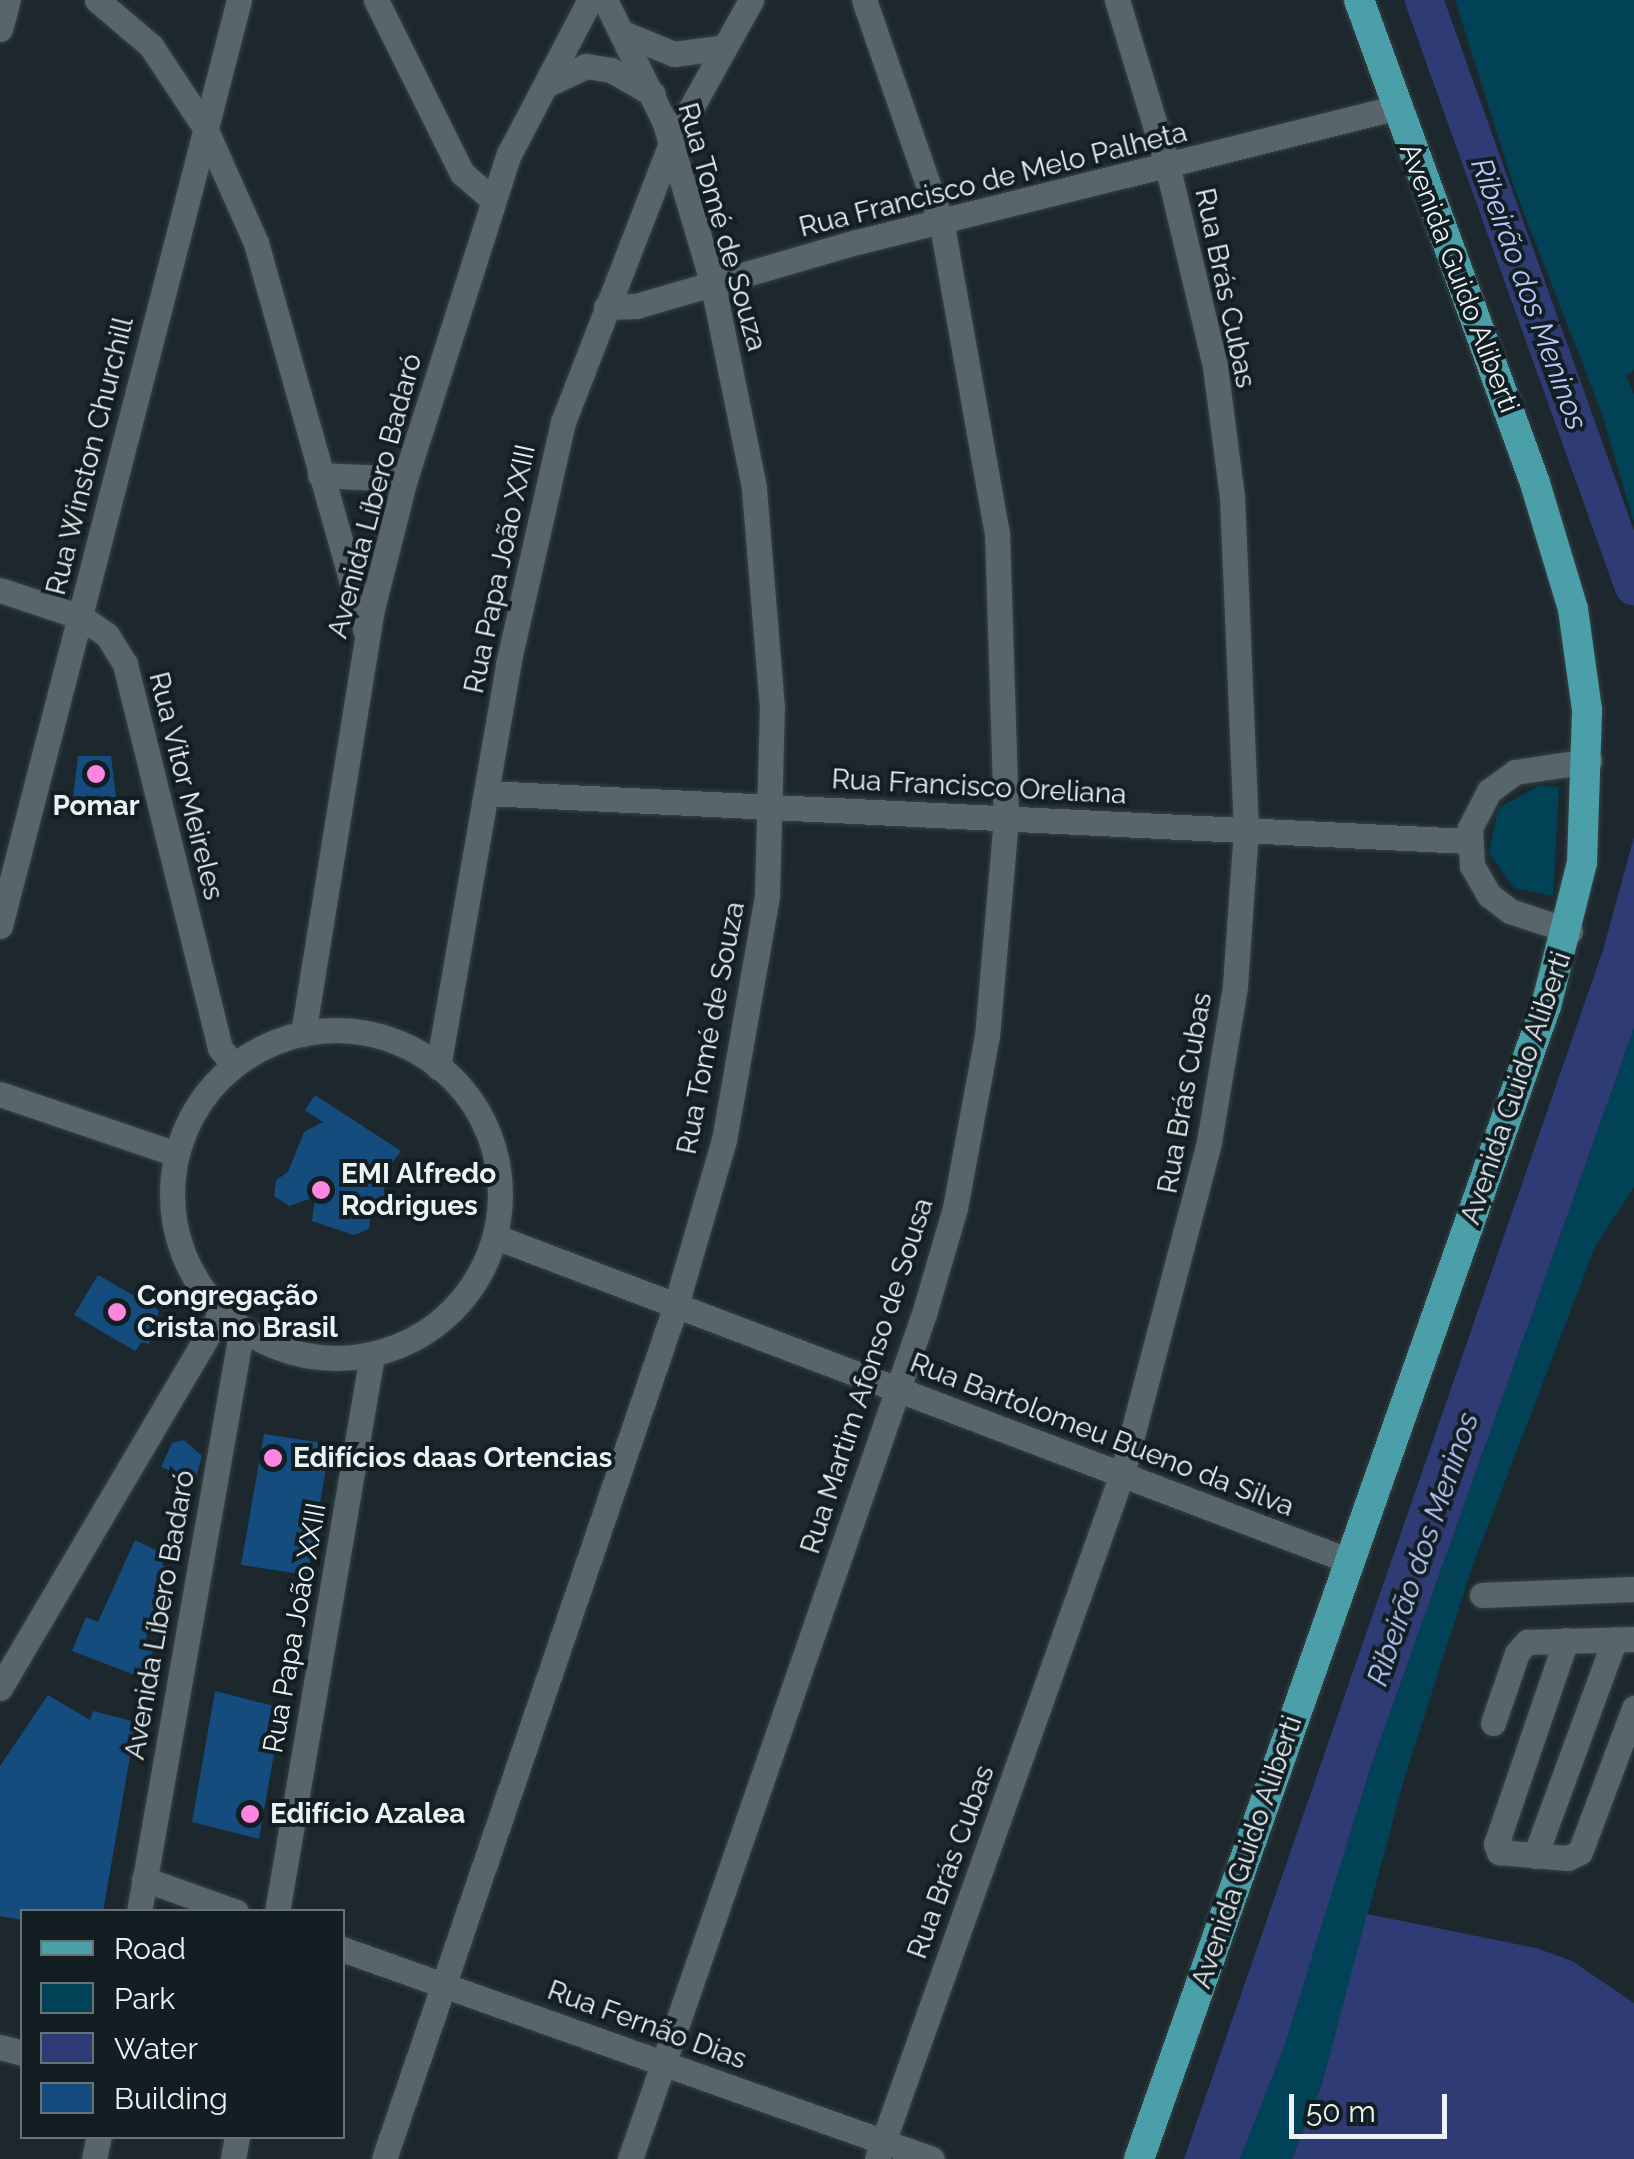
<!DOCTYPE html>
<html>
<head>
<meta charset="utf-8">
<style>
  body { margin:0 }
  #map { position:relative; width:1634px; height:2159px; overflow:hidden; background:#1c282d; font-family:Raleway,sans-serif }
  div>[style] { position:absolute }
  .green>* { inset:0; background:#014256 }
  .water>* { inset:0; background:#2e3b74 }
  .river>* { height:38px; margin:-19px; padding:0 19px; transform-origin:19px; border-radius:19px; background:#2e3b74 }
  .building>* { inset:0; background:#134c7d }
  .roads { filter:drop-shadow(0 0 2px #384246) drop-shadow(0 0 2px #384246) }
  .minor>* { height:25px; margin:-12.5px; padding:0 12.5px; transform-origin:12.5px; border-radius:12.5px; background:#58656b }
  .minor>.ring { margin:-12.5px; padding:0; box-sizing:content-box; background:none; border:25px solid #58656b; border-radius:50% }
  .major>* { height:30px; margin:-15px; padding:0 15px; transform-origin:15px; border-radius:15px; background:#4a9fa9 }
  .dots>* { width:28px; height:28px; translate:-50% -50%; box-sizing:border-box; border:5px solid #131e23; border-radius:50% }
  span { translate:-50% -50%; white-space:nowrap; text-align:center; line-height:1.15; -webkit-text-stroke:8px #131e23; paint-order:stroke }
  .street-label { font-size:28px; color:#eaf2f5 }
  .poi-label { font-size:28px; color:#eaf2f5; font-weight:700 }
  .left { translate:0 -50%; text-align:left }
  .water-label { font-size:30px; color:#b8c9ff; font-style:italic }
  .legend { position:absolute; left:20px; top:1909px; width:325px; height:230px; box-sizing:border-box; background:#131e23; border:2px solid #697377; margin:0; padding:12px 18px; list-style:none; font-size:30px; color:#eaf2f5 }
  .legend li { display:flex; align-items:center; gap:20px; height:50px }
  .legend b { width:50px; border:2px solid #697377 }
  .scale { position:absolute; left:1289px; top:2094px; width:158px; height:45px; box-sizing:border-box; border:5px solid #eaf2f5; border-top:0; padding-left:12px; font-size:30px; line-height:35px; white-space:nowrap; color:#eaf2f5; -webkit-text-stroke:8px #131e23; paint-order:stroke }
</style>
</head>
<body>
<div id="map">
  <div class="green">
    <div style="clip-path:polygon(1455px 0,1634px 0,1634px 370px,1626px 376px,1634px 394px,1634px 522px,1601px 411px,1515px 190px)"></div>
    <div style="clip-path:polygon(1540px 785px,1559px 787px,1553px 896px,1514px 888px,1489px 853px,1498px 808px)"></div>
    <div style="clip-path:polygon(1634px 1028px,1634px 1187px,1595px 1247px,1473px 1565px,1405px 1776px,1322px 2084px,1292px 2159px,1240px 2159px,1285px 2043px,1371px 1766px)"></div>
  </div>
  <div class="water">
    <div style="clip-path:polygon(1634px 837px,1634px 1028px,1371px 1766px,1285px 2044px,1240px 2159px,1184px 2159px,1603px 950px)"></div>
    <div style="clip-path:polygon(1367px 1914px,1536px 1948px,1572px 1961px,1634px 2003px,1634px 2159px,1292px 2159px,1322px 2084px)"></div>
  </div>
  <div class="river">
    <div style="left:1424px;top:0;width:623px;rotate:70.32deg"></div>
  </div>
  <div class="building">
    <div style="clip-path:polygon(78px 756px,111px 756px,116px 797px,73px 798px)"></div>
    <div style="clip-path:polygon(315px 1095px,401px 1151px,384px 1173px,385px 1204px,371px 1211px,369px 1229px,354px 1235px,312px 1221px,315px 1197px,289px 1206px,274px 1196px,276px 1180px,288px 1172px,304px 1132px,323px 1122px,305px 1110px)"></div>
    <div style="clip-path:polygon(98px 1275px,159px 1310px,149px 1344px,142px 1342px,135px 1351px,74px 1315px)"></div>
    <div style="clip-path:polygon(264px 1434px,330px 1444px,308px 1575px,241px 1565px)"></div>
    <div style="clip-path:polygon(184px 1440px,202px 1456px,195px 1481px,161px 1467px,172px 1443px)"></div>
    <div style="clip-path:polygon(135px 1540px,164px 1554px,162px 1565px,169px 1568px,145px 1642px,155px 1646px,143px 1678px,72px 1651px,86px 1617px,98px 1622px)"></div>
    <div style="clip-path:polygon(215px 1691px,282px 1708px,259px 1839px,192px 1822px)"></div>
    <div style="clip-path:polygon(48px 1695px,90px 1720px,93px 1711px,136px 1722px,103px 1912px,22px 1912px,22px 1920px,0 1916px,0 1766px)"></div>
  </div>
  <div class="roads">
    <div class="minor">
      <div style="left:97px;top:0;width:71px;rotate:40.4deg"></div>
      <div style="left:151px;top:46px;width:96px;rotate:56.5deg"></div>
      <div style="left:204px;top:126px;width:128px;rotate:66deg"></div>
      <div style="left:256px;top:243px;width:405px;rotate:74.2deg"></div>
      <div style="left:376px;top:0;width:193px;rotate:63.6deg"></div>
      <div style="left:462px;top:173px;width:41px;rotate:41.1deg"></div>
      <div style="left:0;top:29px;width:30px;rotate:-75deg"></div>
      <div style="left:623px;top:33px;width:55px;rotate:22.4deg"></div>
      <div style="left:674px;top:54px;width:51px;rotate:-7.8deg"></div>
      <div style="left:546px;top:85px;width:44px;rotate:-25.4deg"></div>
      <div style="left:586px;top:66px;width:25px;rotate:9deg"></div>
      <div style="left:611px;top:70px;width:48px;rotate:29.7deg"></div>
      <div style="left:606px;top:307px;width:30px;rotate:-2deg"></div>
      <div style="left:636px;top:306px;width:230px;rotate:-16.2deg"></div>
      <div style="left:857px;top:242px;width:553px;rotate:-14.01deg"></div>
      <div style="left:320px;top:475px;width:85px;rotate:2.7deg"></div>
      <div style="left:0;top:590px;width:85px;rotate:18.4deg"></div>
      <div style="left:81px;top:617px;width:32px;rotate:35deg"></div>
      <div style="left:107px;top:635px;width:34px;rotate:58deg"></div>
      <div style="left:125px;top:664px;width:396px;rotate:76.1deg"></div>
      <div style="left:220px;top:1048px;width:22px;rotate:51deg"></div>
      <div style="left:486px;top:793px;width:984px;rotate:2.8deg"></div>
      <div style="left:0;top:926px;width:956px;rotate:-75.53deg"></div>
      <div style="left:1570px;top:931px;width:63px;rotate:-161.6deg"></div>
      <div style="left:1510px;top:911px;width:26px;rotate:-143deg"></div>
      <div style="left:1489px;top:895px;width:34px;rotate:-120deg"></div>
      <div style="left:1472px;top:866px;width:38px;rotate:-93deg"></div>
      <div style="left:1470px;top:828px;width:42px;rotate:-62.8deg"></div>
      <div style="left:1489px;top:791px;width:32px;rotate:-36deg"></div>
      <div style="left:1515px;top:772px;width:75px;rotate:-8.5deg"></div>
      <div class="ring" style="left:172px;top:1030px;width:303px;height:303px"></div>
      <div style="left:303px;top:1034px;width:431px;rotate:-80.8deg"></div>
      <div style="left:372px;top:609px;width:134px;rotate:-75.8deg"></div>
      <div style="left:405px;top:479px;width:341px;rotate:-72.3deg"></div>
      <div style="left:509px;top:154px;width:174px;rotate:-62.3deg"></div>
      <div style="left:438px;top:1067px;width:409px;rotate:-80.1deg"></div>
      <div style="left:508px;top:664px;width:248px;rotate:-77.2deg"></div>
      <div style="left:563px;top:422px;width:298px;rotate:-68.8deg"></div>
      <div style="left:671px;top:144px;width:165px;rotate:-60.9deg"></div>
      <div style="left:0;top:1094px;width:186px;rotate:18.8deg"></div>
      <div style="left:496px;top:1237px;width:913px;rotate:20.78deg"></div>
      <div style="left:1482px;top:1595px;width:152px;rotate:-2.3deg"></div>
      <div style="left:1566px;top:1640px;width:216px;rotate:108.9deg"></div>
      <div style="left:1496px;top:1844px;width:9px;rotate:69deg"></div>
      <div style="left:1499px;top:1852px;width:69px;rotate:5deg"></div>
      <div style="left:1568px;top:1858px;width:13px;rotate:-27deg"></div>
      <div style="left:1580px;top:1852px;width:154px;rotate:-69.4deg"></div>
      <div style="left:0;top:1688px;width:438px;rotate:-59.5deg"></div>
      <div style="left:1493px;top:1723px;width:74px;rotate:-71.1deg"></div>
      <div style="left:1517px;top:1653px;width:15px;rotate:-48deg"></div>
      <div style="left:1527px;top:1642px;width:107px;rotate:-1.6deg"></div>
      <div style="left:1535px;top:1856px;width:231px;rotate:-69.8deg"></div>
      <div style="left:144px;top:1879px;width:98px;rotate:19.7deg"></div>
      <div style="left:139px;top:1912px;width:593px;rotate:-80deg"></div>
      <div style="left:277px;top:1912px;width:565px;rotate:-80.32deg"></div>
      <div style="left:342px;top:1949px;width:626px;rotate:19.59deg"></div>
      <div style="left:0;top:2047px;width:23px;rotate:15deg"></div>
      <div style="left:94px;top:2159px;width:24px;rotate:-78deg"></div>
      <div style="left:233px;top:2159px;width:23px;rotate:-80deg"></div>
      <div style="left:384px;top:2159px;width:903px;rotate:-71.12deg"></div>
      <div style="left:676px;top:1305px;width:172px;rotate:-73.8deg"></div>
      <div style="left:724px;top:1140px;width:249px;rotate:-80deg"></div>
      <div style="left:767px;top:895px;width:187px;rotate:-88.5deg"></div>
      <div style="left:772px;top:708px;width:222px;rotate:-94.7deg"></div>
      <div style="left:754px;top:487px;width:210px;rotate:-101.5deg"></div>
      <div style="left:712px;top:281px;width:165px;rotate:-106.6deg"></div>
      <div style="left:665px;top:123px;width:137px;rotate:-116deg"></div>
      <div style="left:630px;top:2159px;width:895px;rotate:-70.82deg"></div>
      <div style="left:924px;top:1314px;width:110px;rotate:-73.7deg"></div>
      <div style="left:955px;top:1208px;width:175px;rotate:-79.5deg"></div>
      <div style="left:987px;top:1036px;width:219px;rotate:-85deg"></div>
      <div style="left:1006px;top:818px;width:284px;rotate:-91.8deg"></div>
      <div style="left:997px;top:534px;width:314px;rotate:-100.1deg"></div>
      <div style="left:942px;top:225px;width:238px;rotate:-109.1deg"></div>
      <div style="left:877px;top:2159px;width:727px;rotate:-70.32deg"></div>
      <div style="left:1122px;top:1474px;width:343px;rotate:-75.3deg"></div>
      <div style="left:1209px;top:1142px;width:158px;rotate:-80.5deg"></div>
      <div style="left:1235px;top:986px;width:156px;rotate:-86deg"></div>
      <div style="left:1246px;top:830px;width:333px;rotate:-92.4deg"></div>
      <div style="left:1232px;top:497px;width:132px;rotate:-97.4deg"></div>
      <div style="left:1215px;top:366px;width:204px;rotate:-103.4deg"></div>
      <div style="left:1168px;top:168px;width:176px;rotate:-106.9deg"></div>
    </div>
    <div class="major">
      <div style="left:1139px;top:2159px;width:1223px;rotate:-70.56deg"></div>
      <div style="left:1546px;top:1006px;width:147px;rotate:-75.9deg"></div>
      <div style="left:1582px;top:863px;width:153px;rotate:-88.1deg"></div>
      <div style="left:1587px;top:710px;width:102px;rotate:-97.9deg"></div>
      <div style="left:1573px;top:609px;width:132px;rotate:-106.8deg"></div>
      <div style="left:1535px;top:483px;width:514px;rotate:-110.02deg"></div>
    </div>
  </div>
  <div class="dots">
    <div style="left:96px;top:774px;background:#fe85e0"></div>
    <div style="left:321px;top:1190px;background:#fe85e0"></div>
    <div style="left:117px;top:1312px;background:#fe85e0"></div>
    <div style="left:273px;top:1458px;background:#fe85e0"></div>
    <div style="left:250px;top:1814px;background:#fe85e0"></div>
  </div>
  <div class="street-label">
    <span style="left:993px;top:180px;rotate:-14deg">Rua Francisco de Melo Palheta</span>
    <span style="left:722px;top:227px;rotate:74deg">Rua Tomé de Souza</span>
    <span style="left:1459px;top:278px;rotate:69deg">Avenida Guido Aliberti</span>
    <span style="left:1225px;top:288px;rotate:78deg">Rua Brás Cubas</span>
    <span style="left:90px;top:456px;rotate:-76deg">Rua Winston Churchill</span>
    <span style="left:375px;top:496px;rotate:-75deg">Avenida Líbero Badaró</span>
    <span style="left:500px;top:569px;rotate:-78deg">Rua Papa João XXIII</span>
    <span style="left:186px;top:786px;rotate:76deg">Rua Vitor Meireles</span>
    <span style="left:979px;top:787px;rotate:3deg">Rua Francisco Oreliana</span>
    <span style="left:711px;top:1028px;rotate:-79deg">Rua Tomé de Souza</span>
    <span style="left:1516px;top:1088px;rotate:-71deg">Avenida Guido Aliberti</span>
    <span style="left:1185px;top:1093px;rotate:-80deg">Rua Brás Cubas</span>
    <span style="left:867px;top:1376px;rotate:-72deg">Rua Martim Afonso de Sousa</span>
    <span style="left:1102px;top:1435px;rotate:21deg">Rua Bartolomeu Bueno da Silva</span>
    <span style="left:160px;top:1615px;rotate:-80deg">Avenida Líbero Badaró</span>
    <span style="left:295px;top:1628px;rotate:-80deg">Rua Papa João XXIII</span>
    <span style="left:1247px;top:1852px;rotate:-71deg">Avenida Guido Aliberti</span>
    <span style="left:951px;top:1862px;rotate:-70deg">Rua Brás Cubas</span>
    <span style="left:647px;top:2025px;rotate:20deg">Rua Fernão Dias</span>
  </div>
  <div class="poi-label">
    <span style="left:96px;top:806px">Pomar</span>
    <span class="left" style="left:341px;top:1190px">EMI Alfredo<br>Rodrigues</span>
    <span class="left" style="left:137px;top:1312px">Congregação<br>Crista no Brasil</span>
    <span class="left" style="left:293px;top:1458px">Edifícios daas Ortencias</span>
    <span class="left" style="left:270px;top:1814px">Edifício Azalea</span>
  </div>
  <div class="water-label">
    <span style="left:1529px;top:294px;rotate:70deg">Ribeirão dos Meninos</span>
    <span style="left:1423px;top:1549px;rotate:-71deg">Ribeirão dos Meninos</span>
  </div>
  <ul class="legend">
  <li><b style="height:12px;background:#4a9fa9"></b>Road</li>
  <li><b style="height:28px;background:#014256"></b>Park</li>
  <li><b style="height:28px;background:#2e3b74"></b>Water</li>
  <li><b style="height:28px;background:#134c7d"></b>Building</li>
  </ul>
  <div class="scale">50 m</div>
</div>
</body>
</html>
